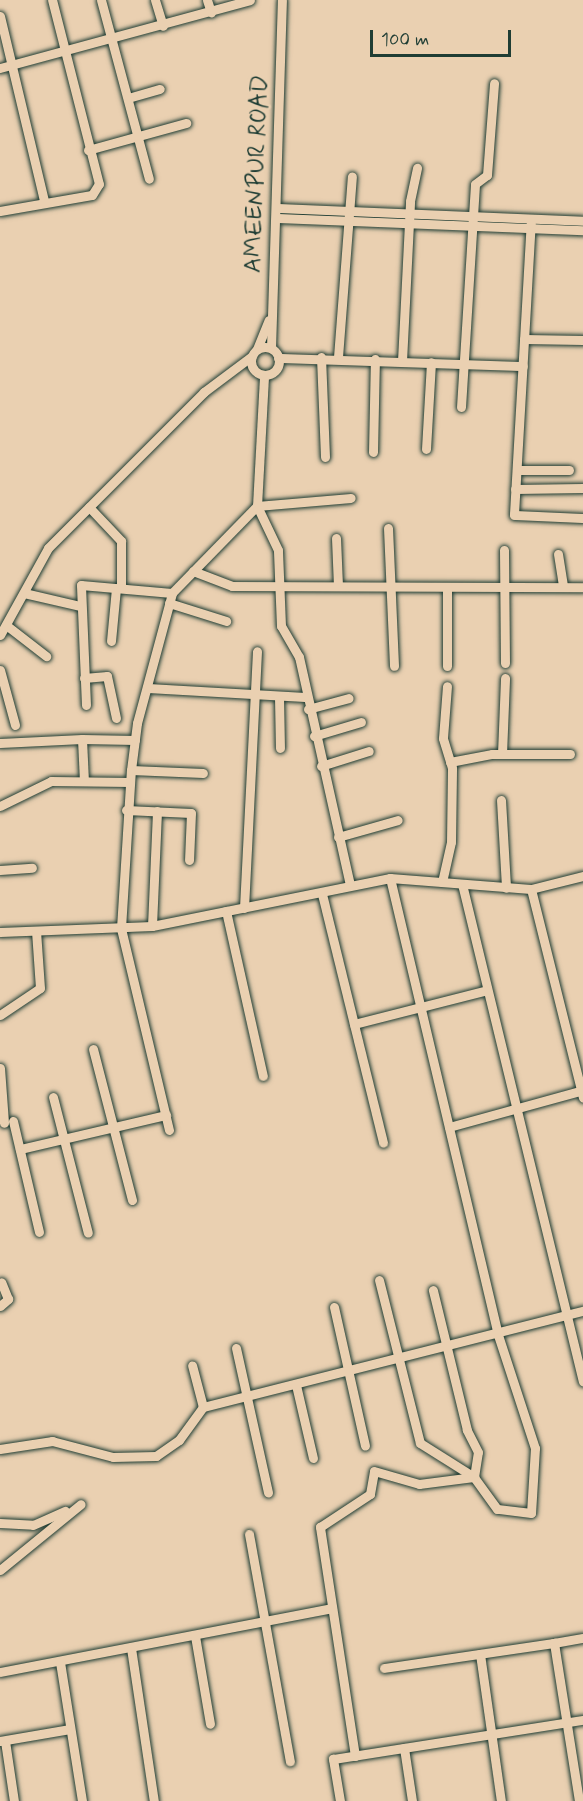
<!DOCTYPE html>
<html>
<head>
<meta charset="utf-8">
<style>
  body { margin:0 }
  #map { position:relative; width:583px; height:1801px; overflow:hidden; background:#ead0b1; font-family:Mynerve,sans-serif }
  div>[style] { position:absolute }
  .roads { filter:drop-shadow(0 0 2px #1f3d34) drop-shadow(0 0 2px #1f3d34) }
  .minor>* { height:9px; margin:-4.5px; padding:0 4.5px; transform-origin:4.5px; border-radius:4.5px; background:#ead0b1 }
  .minor>.ring { margin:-4.5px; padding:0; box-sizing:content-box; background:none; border:9px solid #ead0b1; border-radius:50% }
  span { translate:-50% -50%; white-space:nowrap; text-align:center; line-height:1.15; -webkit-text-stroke:4.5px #ead0b1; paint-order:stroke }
  .street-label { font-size:24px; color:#1f3d34 }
  .scale { position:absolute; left:370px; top:30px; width:141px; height:27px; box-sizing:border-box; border:3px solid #1f3d34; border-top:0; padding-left:8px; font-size:18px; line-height:21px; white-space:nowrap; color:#1f3d34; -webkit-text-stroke:4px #ead0b1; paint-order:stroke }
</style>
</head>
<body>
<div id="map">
  <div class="roads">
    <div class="minor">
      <div style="left:101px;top:0;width:185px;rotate:75deg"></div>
      <div style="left:155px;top:0;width:27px;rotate:73deg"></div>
      <div style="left:207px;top:0;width:13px;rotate:72deg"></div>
      <div style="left:0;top:16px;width:190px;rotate:76.6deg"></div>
      <div style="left:0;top:68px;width:259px;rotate:-15.2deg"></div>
      <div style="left:128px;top:98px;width:33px;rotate:-16deg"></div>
      <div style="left:88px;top:150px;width:102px;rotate:-15.4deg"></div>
      <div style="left:278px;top:208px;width:305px;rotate:2.4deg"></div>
      <div style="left:0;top:211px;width:93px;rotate:-9.9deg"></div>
      <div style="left:92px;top:195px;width:13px;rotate:-58deg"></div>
      <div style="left:99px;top:184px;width:190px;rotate:-104.3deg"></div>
      <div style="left:278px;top:218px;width:305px;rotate:2.3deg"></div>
      <div style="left:531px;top:219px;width:296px;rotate:93.3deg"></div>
      <div style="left:514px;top:515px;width:69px;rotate:2.5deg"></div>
      <div style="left:524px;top:339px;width:59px;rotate:1deg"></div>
      <div class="ring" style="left:251px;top:347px;width:19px;height:19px"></div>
      <div style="left:271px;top:348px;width:348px;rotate:-88.2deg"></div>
      <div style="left:257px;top:349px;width:31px;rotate:-68deg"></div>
      <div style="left:321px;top:357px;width:100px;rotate:87.7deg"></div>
      <div style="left:338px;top:357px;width:181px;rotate:-85.6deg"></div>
      <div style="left:278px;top:358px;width:245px;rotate:1.9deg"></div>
      <div style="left:402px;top:361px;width:160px;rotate:-87.1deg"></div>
      <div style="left:410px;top:201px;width:34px;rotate:-78deg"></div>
      <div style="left:461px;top:407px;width:223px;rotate:-86.4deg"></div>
      <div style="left:475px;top:184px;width:15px;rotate:-37deg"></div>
      <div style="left:487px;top:175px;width:92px;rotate:-85.6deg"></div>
      <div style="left:426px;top:449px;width:87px;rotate:-86.7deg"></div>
      <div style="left:373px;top:452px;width:93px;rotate:-88.8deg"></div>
      <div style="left:517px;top:470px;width:52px"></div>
      <div style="left:515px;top:489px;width:68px;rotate:-0.8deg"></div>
      <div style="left:89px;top:507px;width:47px;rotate:46.7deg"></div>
      <div style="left:121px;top:541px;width:47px;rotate:90deg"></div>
      <div style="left:388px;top:528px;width:138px;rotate:87.5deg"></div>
      <div style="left:336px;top:538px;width:48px;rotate:87.6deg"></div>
      <div style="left:504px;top:550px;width:113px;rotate:89.5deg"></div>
      <div style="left:558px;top:554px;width:33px;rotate:81deg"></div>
      <div style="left:193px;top:571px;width:42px;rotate:21deg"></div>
      <div style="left:232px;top:586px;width:351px;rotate:0.2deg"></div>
      <div style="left:24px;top:593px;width:57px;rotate:13.1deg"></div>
      <div style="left:169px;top:603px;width:60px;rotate:17.5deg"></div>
      <div style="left:6px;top:625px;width:51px;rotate:37.8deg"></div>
      <div style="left:0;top:635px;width:99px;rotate:-61.1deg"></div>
      <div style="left:48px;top:548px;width:221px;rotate:-45deg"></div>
      <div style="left:204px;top:392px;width:60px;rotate:-36.9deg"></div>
      <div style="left:111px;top:641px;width:53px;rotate:-84.6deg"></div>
      <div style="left:447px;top:666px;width:78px;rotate:-90deg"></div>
      <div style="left:0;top:670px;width:57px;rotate:74.7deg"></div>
      <div style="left:84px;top:678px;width:23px;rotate:-5deg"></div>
      <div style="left:107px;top:676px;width:43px;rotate:77.9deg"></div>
      <div style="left:148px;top:688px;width:157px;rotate:3.3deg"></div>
      <div style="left:279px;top:697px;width:51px;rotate:88.9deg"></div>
      <div style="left:86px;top:705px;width:120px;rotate:-92.4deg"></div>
      <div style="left:81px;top:585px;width:91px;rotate:5deg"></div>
      <div style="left:308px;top:709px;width:42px;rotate:-15deg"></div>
      <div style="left:314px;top:736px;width:49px;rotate:-16.6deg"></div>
      <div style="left:82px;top:739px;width:53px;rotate:1.1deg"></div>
      <div style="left:0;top:743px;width:82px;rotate:-2.8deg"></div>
      <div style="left:82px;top:739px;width:42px;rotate:87.3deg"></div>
      <div style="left:502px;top:754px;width:76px;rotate:-87.7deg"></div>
      <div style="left:450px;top:762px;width:43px;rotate:-10.8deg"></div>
      <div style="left:492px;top:754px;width:78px"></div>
      <div style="left:321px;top:766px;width:50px;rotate:-17.4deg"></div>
      <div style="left:131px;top:770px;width:72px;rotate:2.4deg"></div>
      <div style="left:501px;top:800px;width:88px;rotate:86.7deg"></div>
      <div style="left:0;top:806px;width:57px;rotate:-26.1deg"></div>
      <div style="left:51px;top:781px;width:79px;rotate:0.7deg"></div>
      <div style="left:126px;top:810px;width:65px;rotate:2.6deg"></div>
      <div style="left:191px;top:813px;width:47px;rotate:92.4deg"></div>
      <div style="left:338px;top:837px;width:62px;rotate:-15.8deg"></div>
      <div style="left:0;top:870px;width:32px;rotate:-4deg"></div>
      <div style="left:390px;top:878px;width:470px;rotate:76.7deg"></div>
      <div style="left:498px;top:1335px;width:119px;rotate:71.9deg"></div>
      <div style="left:535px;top:1448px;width:65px;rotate:93.5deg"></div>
      <div style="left:531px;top:1513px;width:34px;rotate:-173deg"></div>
      <div style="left:497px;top:1509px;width:39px;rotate:-126deg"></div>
      <div style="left:474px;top:1477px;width:25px;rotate:-81deg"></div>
      <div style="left:478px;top:1452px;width:25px;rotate:-117deg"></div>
      <div style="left:467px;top:1430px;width:144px;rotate:-103.7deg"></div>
      <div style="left:442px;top:882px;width:41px;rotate:-77.3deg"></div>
      <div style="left:451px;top:842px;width:74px;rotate:-89.2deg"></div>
      <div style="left:452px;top:768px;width:31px;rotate:-107deg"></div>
      <div style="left:443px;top:738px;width:52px;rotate:-85.6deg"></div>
      <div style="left:462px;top:884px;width:512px;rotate:76.34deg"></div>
      <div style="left:350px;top:885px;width:234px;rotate:-102.6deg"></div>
      <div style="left:299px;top:657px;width:36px;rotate:-120deg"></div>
      <div style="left:281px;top:626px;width:76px;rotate:-92.3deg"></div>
      <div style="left:278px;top:550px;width:49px;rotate:-115.5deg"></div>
      <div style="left:257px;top:506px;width:94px;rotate:-4.9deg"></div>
      <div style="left:531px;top:889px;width:215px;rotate:76deg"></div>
      <div style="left:322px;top:894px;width:256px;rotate:76.2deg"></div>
      <div style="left:244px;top:908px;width:257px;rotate:-87.1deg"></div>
      <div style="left:226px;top:911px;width:169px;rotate:77.4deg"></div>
      <div style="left:152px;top:926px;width:115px;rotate:-87.5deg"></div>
      <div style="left:0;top:932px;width:152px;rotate:-2.3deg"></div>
      <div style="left:152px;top:926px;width:243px;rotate:-11.4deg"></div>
      <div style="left:390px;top:878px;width:141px;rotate:4.5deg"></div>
      <div style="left:531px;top:889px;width:54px;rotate:-14deg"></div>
      <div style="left:0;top:1015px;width:48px;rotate:-34deg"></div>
      <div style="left:40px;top:988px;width:57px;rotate:-94deg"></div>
      <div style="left:354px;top:1024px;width:137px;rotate:-14.3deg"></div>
      <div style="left:93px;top:1049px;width:156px;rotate:75.5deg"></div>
      <div style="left:0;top:1068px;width:55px;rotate:85.8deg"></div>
      <div style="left:53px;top:1097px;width:140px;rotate:75.6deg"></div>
      <div style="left:13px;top:1121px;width:114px;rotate:76.8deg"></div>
      <div style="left:449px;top:1127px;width:139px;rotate:-15.4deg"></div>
      <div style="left:169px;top:1130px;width:208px;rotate:-103.4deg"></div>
      <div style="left:121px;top:928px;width:158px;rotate:-86.4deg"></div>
      <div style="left:131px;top:770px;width:47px;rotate:-82.7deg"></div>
      <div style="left:137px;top:723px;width:135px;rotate:-74.9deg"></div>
      <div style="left:172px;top:593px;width:122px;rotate:-45.7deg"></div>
      <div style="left:257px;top:506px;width:131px;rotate:-86.9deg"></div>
      <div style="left:20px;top:1149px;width:150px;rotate:-13.1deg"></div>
      <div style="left:379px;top:1280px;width:168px;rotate:75.9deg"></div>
      <div style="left:420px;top:1443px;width:64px;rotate:32.2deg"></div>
      <div style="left:0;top:1306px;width:11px;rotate:-41deg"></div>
      <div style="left:8px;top:1299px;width:18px;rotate:-112deg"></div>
      <div style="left:334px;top:1307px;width:142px;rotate:77.4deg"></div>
      <div style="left:236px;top:1348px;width:148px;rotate:77.5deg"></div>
      <div style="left:296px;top:1385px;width:75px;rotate:76.9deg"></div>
      <div style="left:203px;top:1407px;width:392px;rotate:-14.2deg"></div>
      <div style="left:0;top:1449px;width:53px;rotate:-8.7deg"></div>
      <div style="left:52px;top:1441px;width:63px;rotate:14.7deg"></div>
      <div style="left:113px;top:1457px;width:43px;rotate:-1.3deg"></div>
      <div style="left:156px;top:1456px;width:28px;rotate:-35deg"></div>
      <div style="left:179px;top:1440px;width:41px;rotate:-54deg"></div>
      <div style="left:203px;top:1407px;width:43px;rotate:-104.7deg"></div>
      <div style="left:0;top:1523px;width:33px;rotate:3deg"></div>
      <div style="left:33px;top:1525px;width:35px;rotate:-24deg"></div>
      <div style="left:249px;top:1534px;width:231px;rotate:79.8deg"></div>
      <div style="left:0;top:1570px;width:104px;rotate:-39.2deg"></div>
      <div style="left:195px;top:1636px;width:89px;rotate:80.3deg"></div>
      <div style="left:554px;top:1643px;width:29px;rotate:-10deg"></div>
      <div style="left:131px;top:1648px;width:155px;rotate:81.5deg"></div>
      <div style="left:480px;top:1654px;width:148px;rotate:81.9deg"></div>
      <div style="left:60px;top:1662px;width:141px;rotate:81deg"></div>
      <div style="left:384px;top:1668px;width:172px;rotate:-8.4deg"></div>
      <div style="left:554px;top:1643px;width:160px;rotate:81deg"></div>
      <div style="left:0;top:1672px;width:338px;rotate:-10.9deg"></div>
      <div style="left:0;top:1741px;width:71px;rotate:-9.7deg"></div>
      <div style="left:5px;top:1741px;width:61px;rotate:81.5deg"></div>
      <div style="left:404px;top:1748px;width:54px;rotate:81.4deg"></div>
      <div style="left:355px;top:1756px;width:232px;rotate:-98.7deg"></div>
      <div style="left:320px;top:1527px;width:60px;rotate:-33.4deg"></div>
      <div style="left:370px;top:1494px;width:23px;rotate:-80deg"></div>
      <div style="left:374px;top:1471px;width:47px;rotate:16.1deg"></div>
      <div style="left:419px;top:1484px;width:55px;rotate:-7.3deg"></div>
      <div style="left:340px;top:1801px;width:43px;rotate:-99.5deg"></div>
      <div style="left:333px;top:1759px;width:253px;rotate:-8.9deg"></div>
    </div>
  </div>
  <div class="street-label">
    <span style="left:257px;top:174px;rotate:-88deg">AMEENPUR ROAD</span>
  </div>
  <div class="scale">100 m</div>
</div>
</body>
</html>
